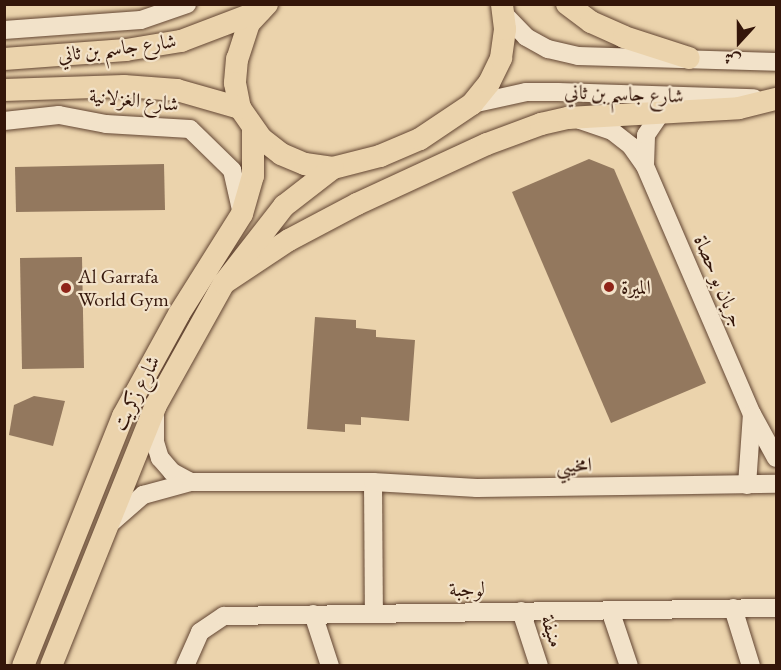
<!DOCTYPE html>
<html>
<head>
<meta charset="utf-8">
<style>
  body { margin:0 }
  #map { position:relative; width:781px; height:670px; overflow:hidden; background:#ebd3ac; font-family:"EB Garamond",Amiri,serif }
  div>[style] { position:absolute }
  .building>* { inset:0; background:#93785e }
  .roads { filter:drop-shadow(0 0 2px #624532) drop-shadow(0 0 2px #624532) }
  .minor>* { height:18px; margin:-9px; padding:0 9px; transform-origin:9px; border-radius:9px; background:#f2e2c9 }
  .major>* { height:22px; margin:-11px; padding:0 11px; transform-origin:11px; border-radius:11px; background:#ebd3ac }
  .dots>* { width:16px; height:16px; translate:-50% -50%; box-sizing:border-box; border:3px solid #f2e2c9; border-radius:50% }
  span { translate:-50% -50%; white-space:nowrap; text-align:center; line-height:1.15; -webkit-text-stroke:4.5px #f2e2c9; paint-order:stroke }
  .street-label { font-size:20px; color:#34160a }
  .poi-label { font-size:20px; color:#34160a }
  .left { translate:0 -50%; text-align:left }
  .frame { position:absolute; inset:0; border:6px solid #34160a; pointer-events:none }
  .north { position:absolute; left:709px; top:12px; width:60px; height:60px; -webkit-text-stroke:4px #f2e2c9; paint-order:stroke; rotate:201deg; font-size:16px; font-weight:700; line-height:24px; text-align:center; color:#34160a }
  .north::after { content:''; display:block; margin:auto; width:21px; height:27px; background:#34160a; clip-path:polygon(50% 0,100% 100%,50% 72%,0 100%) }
</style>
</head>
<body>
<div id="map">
  <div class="building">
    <div style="clip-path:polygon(589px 159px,614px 169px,706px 383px,611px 423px,512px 192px)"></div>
    <div style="clip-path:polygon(164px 164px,165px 210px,16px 212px,15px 167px)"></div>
    <div style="clip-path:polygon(82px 257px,84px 368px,22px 369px,20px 258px)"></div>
    <div style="clip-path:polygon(315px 317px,356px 320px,356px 328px,376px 330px,376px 337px,415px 340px,409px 421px,361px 417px,361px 425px,345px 424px,345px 432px,307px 429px)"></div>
    <div style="clip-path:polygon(34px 396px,65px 401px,53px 446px,9px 435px,14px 405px)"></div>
  </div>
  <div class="roads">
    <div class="minor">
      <div style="left:504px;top:14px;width:32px;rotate:46deg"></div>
      <div style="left:526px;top:37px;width:25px;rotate:29deg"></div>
      <div style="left:548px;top:49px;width:31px;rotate:13deg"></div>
      <div style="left:578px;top:56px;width:198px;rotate:1.7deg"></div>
      <div style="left:4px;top:30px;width:137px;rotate:-4.2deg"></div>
      <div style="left:141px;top:20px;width:49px;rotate:-19.2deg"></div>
      <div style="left:472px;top:104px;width:55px;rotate:-12.5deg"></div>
      <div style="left:526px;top:92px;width:32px"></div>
      <div style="left:558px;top:92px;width:196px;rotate:1.8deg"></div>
      <div style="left:580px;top:120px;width:34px;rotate:19deg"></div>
      <div style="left:612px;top:131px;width:24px;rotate:38deg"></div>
      <div style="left:631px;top:146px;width:24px;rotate:55deg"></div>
      <div style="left:645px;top:166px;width:270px;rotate:66.7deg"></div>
      <div style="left:752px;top:414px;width:50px;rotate:61.4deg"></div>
      <div style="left:4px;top:121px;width:55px;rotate:-6.2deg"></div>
      <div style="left:59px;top:115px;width:48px;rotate:10.8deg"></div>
      <div style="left:106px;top:124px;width:84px;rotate:3.4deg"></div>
      <div style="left:190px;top:129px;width:59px;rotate:44.3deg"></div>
      <div style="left:232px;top:170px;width:45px;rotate:77.2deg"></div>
      <div style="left:645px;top:165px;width:30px;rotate:-88deg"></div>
      <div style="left:646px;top:135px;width:27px;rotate:-56deg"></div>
      <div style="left:155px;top:417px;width:25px;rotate:90deg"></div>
      <div style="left:155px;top:442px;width:17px;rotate:73deg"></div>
      <div style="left:160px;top:458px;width:18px;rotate:49deg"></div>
      <div style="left:172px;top:472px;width:21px;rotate:28deg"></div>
      <div style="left:373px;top:482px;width:130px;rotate:89.6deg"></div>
      <div style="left:747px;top:485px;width:71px;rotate:-86deg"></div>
      <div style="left:111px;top:523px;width:43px;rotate:-41.2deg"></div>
      <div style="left:143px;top:495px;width:50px;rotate:-15.2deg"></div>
      <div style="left:191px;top:482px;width:182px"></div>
      <div style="left:373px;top:482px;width:104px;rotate:3.3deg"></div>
      <div style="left:477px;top:488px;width:299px;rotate:-0.8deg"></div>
      <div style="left:733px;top:608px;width:61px;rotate:72.8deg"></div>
      <div style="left:610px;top:610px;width:59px;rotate:71.3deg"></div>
      <div style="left:521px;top:611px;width:58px;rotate:71.9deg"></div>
      <div style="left:313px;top:614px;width:55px;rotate:71.9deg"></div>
      <div style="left:185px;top:666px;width:37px;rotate:-66deg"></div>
      <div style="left:200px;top:632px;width:29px;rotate:-34deg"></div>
      <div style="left:224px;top:616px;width:552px;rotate:-0.83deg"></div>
    </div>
    <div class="major">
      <div style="left:267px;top:4px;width:26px;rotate:133deg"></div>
      <div style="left:249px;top:23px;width:38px;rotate:108deg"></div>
      <div style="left:237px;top:59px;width:24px;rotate:95deg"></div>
      <div style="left:235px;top:83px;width:25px;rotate:79deg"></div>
      <div style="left:240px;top:108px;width:38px;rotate:55deg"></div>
      <div style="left:262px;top:139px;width:24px;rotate:38deg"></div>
      <div style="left:281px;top:154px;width:26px;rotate:23deg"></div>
      <div style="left:305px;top:164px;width:28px;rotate:8deg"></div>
      <div style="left:333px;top:168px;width:49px;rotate:-14.3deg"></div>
      <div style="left:380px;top:156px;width:43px;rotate:-23deg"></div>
      <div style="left:420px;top:139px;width:63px;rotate:-33.9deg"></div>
      <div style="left:472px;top:104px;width:27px;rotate:-51deg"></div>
      <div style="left:489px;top:83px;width:28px;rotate:-64deg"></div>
      <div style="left:501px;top:58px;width:29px;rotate:-82deg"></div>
      <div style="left:505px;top:29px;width:25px;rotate:-97deg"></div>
      <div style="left:567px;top:4px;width:30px;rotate:37deg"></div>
      <div style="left:591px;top:22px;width:36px;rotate:24deg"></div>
      <div style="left:624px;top:37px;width:68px;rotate:17.9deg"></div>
      <div style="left:4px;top:59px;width:122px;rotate:-4.2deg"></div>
      <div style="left:126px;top:50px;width:56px;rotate:-9.3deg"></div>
      <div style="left:181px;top:41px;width:85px;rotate:-20.8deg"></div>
      <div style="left:4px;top:90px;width:120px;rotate:-1.9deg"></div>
      <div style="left:124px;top:86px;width:53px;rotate:4.3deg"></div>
      <div style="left:177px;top:90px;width:66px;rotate:15.9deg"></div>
      <div style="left:224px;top:283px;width:78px;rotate:-33.5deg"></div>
      <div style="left:289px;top:240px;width:77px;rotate:-27.9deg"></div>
      <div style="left:357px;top:204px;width:143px;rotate:-24.8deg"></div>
      <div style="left:487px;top:144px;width:58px;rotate:-20.3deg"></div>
      <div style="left:541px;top:124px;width:28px;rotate:-13deg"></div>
      <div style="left:568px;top:118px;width:171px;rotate:-3.3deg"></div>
      <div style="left:739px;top:108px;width:38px;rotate:-14deg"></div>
      <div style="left:23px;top:666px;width:269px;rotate:-68.2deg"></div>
      <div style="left:123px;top:416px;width:116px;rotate:-61.2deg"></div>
      <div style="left:179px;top:314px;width:118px;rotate:-57.8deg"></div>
      <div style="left:242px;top:214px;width:40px;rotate:-74deg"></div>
      <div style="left:253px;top:176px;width:47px;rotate:-90deg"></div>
      <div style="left:51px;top:666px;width:281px;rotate:-68.1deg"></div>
      <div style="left:156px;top:405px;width:140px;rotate:-60.9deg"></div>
      <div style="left:224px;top:283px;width:98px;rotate:-52.1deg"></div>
      <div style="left:284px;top:206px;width:62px;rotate:-37.8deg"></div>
    </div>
  </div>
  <div class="dots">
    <div style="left:609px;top:287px;background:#8f2418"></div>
    <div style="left:66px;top:288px;background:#8f2418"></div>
  </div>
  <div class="street-label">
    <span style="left:117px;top:48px;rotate:-7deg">شارع جاسم بن ثاني</span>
    <span style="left:624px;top:94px;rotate:2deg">شارع جاسم بن ثاني</span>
    <span style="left:134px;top:100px;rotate:6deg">شارع الغزلانية</span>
    <span style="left:719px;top:281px;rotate:67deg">جريان بو حصاة</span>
    <span style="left:136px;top:393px;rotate:-63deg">شارع زكريت</span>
    <span style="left:574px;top:465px;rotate:-1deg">امخيبي</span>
    <span style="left:467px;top:589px">لوجبة</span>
    <span style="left:552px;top:631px;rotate:72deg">منيفة</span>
  </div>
  <div class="poi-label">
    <span class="left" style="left:78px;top:288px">Al Garrafa<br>World Gym</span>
    <span class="left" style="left:621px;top:287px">الميرة</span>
  </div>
  <div class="frame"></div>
  <div class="north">ش</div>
</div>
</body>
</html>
